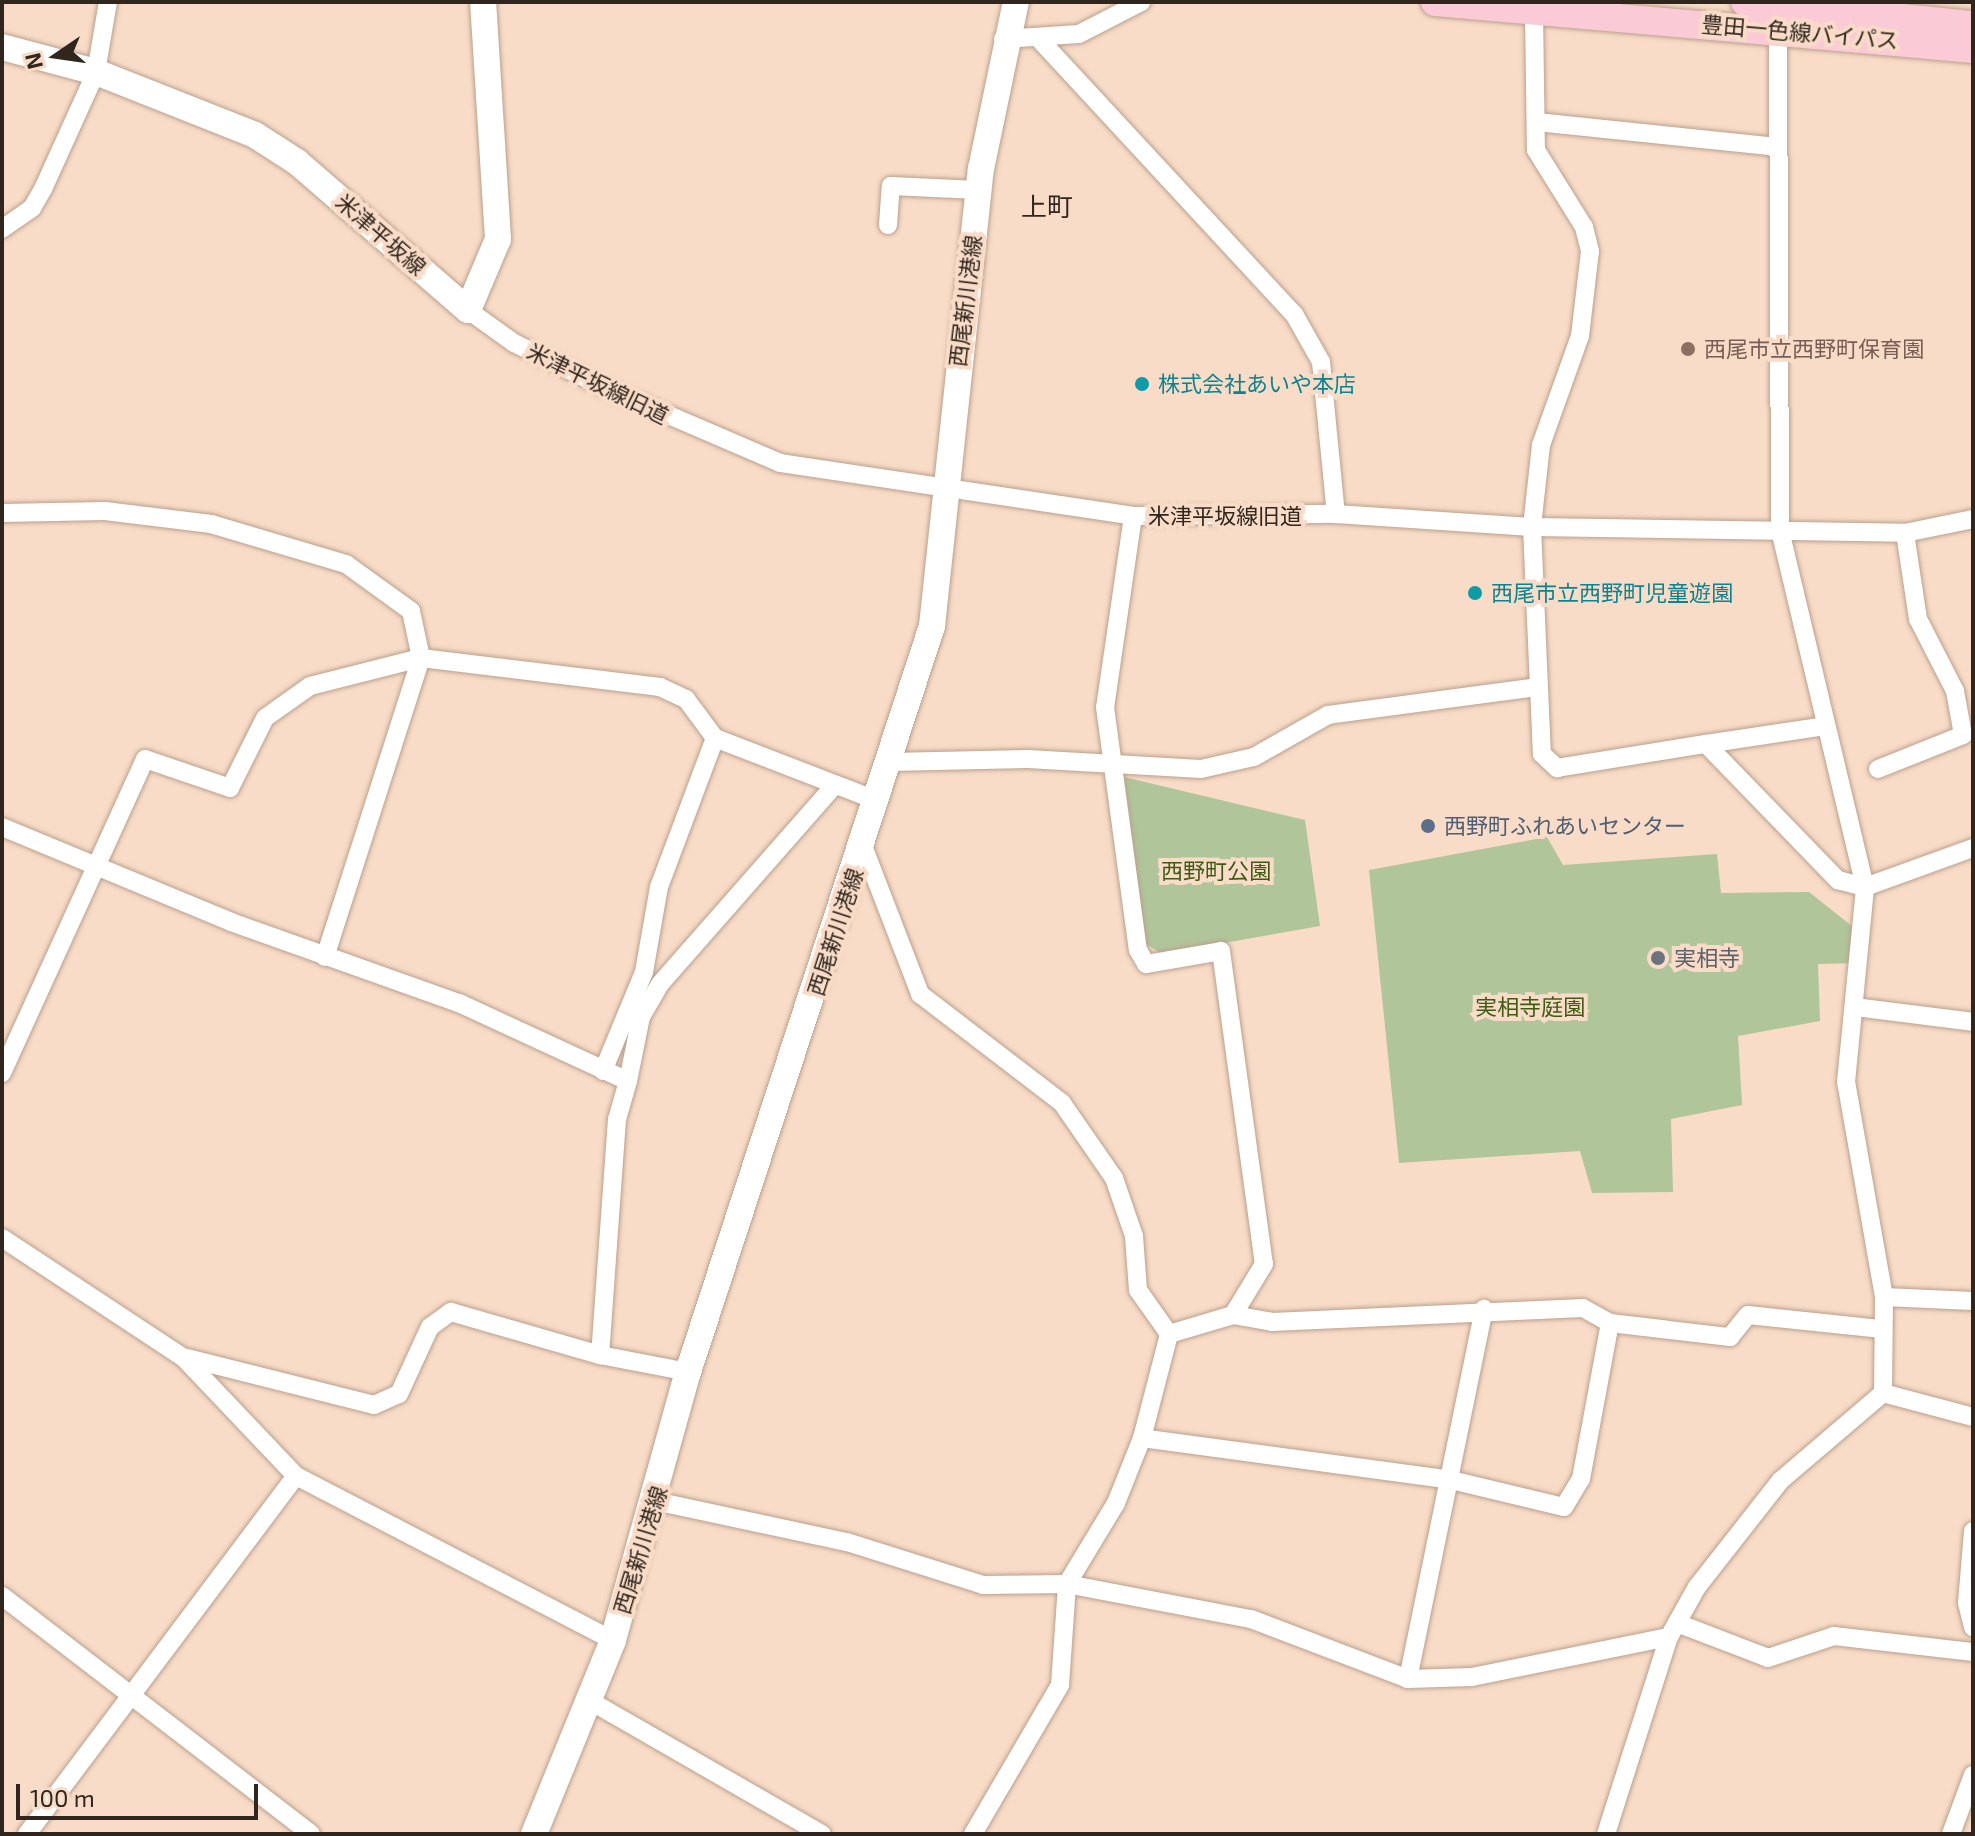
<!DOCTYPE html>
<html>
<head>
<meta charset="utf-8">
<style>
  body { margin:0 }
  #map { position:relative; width:1975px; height:1836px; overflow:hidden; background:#f8dcc7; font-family:"Exo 2","Noto Sans JP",sans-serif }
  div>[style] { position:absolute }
  .green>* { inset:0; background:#b0c59a }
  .roads { filter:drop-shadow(0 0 2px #bba08d) drop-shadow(0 0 2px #bba08d) }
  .street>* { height:18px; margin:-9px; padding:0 9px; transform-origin:9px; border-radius:9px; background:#fff }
  .secondary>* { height:26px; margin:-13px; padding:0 13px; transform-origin:13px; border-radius:13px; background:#fff }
  .primary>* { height:28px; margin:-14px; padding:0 14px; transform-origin:14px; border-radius:14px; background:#facad6 }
  .dots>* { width:22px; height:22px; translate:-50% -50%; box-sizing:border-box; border:4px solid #f8dcc7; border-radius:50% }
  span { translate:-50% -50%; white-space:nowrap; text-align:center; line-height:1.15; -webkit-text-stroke:8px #f8dcc7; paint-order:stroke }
  .street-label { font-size:22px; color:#31261e }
  .education-label { font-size:22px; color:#785e54 }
  .left { translate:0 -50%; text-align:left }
  .culture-label { font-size:22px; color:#0d838f }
  .service-label { font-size:22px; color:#4e5e75 }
  .park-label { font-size:22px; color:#3e5b14 }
  .worship-label { font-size:22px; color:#5b616d }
  .quarter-label { font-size:26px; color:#31261e }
  .frame { position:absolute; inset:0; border:4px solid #31261e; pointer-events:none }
  .north { position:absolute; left:16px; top:16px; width:80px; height:80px; -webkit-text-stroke:6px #f8dcc7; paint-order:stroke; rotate:257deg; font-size:22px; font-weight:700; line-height:32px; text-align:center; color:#31261e }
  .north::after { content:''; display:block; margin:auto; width:28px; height:36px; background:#31261e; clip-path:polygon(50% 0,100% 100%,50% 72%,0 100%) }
  .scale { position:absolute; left:16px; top:1784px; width:242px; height:36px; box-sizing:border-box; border:4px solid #31261e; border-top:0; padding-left:10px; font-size:24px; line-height:28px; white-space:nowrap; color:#31261e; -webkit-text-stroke:6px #f8dcc7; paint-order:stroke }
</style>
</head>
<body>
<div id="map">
  <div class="green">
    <div style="clip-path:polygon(1124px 777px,1305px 820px,1320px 926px,1162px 954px,1146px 944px)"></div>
    <div style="clip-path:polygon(1547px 837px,1563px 865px,1717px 854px,1721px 893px,1809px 892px,1853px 927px,1860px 963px,1818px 964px,1820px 1021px,1738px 1036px,1742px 1105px,1671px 1119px,1673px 1192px,1592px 1193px,1580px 1151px,1399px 1163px,1369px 870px)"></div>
  </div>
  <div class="roads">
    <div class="street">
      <div style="left:1534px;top:11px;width:139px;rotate:89.2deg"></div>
      <div style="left:1536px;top:150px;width:91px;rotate:58.1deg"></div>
      <div style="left:1584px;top:227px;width:25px;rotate:76deg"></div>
      <div style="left:1590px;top:251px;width:86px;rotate:96.7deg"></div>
      <div style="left:1580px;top:336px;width:116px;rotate:109.7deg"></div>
      <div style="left:1541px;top:445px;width:82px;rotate:96.3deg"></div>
      <div style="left:1532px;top:527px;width:227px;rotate:87.5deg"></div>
      <div style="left:1542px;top:754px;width:21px;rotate:43deg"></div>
      <div style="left:1557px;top:768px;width:151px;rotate:-9.2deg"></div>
      <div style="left:1706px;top:744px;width:190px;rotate:45.9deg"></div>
      <div style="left:1838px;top:880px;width:28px;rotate:15deg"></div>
      <div style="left:1865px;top:887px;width:115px;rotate:-19.9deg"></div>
      <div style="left:1003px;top:39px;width:76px;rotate:-3.8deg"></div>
      <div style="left:1079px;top:34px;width:70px;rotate:-27.3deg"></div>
      <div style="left:1040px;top:40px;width:374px;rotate:47.2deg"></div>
      <div style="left:1294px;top:314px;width:55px;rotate:60.6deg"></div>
      <div style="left:1321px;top:362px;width:153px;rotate:84.4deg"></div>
      <div style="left:1536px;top:122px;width:243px;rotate:5.9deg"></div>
      <div style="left:888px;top:225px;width:39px;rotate:-86deg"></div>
      <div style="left:891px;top:186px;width:87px;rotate:2.6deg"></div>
      <div style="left:2px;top:229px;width:37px;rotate:-35deg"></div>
      <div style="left:32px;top:208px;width:22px;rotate:-60deg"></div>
      <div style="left:43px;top:189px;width:128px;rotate:-65.6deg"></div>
      <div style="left:96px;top:72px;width:71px;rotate:-80.3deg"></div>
      <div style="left:468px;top:310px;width:57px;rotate:35.7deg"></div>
      <div style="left:514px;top:343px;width:102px;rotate:26.1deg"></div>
      <div style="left:606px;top:388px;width:189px;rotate:23.3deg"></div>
      <div style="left:780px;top:463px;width:357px;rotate:8.5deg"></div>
      <div style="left:1133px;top:516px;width:203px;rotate:-0.6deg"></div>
      <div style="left:1336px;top:514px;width:196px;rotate:3.8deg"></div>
      <div style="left:1532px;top:527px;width:373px;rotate:0.9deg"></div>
      <div style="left:1905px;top:533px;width:69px;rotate:-11.6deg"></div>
      <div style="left:2px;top:513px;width:103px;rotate:-1.1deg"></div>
      <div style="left:105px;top:511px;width:107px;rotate:7deg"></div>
      <div style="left:211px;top:524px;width:141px;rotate:16.5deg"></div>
      <div style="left:346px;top:564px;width:80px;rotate:35.9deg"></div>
      <div style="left:411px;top:611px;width:48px;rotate:78deg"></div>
      <div style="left:421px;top:658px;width:314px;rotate:107.8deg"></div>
      <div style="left:1133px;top:516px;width:193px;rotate:98.3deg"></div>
      <div style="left:1105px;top:707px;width:245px;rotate:82.3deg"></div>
      <div style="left:1138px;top:950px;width:16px;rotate:60deg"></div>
      <div style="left:1146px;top:964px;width:76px;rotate:-9.8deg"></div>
      <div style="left:1221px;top:951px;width:316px;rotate:82.2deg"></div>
      <div style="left:1264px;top:1264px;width:60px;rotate:121.3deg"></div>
      <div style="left:1233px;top:1315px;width:67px;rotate:163.5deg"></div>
      <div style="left:1706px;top:744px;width:120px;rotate:-8.6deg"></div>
      <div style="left:889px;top:762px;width:139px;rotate:-1.2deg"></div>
      <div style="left:1028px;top:759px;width:173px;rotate:3.3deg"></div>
      <div style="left:1201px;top:769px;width:54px;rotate:-12.8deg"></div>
      <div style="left:1254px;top:757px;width:85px;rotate:-29.6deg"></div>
      <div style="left:1328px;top:715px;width:211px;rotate:-7.6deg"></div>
      <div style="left:1878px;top:769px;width:92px;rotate:-21.8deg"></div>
      <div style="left:1963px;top:735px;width:45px;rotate:-100.3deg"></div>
      <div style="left:1955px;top:691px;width:81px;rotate:-117.2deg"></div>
      <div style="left:1918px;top:619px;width:87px;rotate:-98.6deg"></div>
      <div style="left:2px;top:827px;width:248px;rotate:22.5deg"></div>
      <div style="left:231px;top:922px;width:242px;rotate:19.6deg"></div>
      <div style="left:459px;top:1003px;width:186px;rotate:24.8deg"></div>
      <div style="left:628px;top:1081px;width:40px;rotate:106deg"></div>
      <div style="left:617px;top:1119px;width:237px;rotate:94.1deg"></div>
      <div style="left:863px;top:846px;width:159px;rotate:68.9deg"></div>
      <div style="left:920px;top:994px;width:179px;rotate:37.5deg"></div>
      <div style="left:1062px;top:1103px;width:91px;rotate:55.3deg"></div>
      <div style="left:1114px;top:1178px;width:61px;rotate:71deg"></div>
      <div style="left:1134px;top:1236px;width:54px;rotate:85.8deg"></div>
      <div style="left:1138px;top:1290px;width:54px;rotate:54.8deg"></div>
      <div style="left:1855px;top:1007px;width:119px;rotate:7.2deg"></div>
      <div style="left:603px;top:1071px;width:107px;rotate:-67.5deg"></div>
      <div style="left:644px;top:972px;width:86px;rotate:-80deg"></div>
      <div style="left:659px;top:887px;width:159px;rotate:-69.4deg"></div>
      <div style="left:2px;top:1073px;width:345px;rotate:-65.5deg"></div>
      <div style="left:145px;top:759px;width:90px;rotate:18.8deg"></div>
      <div style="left:230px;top:788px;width:78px;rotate:-63.4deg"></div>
      <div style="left:265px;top:718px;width:55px;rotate:-35.4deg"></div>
      <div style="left:310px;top:686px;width:114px;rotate:-14.2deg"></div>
      <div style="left:421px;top:658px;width:241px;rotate:6.9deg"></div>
      <div style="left:660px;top:687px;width:29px;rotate:25deg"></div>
      <div style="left:686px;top:699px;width:49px;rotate:53.4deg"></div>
      <div style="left:715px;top:738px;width:175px;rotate:21.1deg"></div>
      <div style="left:628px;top:1081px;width:65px;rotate:-78.5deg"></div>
      <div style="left:641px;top:1017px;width:38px;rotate:-60deg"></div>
      <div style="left:660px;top:984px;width:265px;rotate:-48.7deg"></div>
      <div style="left:2px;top:1238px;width:218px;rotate:33.4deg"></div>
      <div style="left:184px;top:1358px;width:163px;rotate:46.5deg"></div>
      <div style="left:296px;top:1476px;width:357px;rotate:27.4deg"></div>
      <div style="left:1884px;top:1297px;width:89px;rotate:2.6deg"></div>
      <div style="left:1233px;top:1315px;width:40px;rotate:10deg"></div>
      <div style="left:1272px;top:1322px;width:311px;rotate:-2.6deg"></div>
      <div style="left:1583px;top:1308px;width:31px;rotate:29deg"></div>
      <div style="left:1610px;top:1323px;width:121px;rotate:6.7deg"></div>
      <div style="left:1730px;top:1337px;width:28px;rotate:-51deg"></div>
      <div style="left:1748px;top:1315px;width:135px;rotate:6deg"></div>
      <div style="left:187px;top:1358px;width:193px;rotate:14.1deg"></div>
      <div style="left:374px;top:1405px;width:27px;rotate:-24deg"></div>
      <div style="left:399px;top:1394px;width:74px;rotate:-65.2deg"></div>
      <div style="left:430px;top:1327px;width:26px;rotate:-36deg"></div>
      <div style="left:451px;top:1312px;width:155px;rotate:16.1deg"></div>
      <div style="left:600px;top:1355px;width:90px;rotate:10.9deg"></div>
      <div style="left:1883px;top:1393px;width:93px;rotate:14.9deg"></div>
      <div style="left:1142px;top:1438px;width:308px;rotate:7.7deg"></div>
      <div style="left:1447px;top:1479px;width:120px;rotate:13.5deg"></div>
      <div style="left:1564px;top:1507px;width:33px;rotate:-59deg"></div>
      <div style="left:1581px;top:1479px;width:159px;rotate:-79.5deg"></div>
      <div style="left:655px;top:1501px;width:196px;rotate:12.1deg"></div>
      <div style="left:847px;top:1542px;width:143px;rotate:17.5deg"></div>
      <div style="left:983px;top:1585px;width:84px;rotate:-0.7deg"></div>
      <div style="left:1067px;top:1584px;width:187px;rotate:10.8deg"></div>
      <div style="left:1251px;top:1619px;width:168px;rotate:20.9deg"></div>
      <div style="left:1408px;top:1679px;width:64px;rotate:-1.8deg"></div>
      <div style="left:1472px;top:1677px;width:201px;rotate:-11.5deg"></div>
      <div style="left:1973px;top:1531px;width:72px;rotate:94.8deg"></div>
      <div style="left:1967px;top:1603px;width:25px;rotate:76deg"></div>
      <div style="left:2px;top:1596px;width:390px;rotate:37.6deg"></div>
      <div style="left:1677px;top:1623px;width:97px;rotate:21deg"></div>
      <div style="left:1768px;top:1658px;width:70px;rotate:-18.4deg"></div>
      <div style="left:1834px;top:1636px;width:140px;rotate:6.6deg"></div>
      <div style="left:1408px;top:1679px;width:378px;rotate:-78.4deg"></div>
      <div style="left:592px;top:1702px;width:265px;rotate:29.9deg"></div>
      <div style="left:27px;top:1834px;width:448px;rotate:-53.1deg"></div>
      <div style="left:973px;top:1834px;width:173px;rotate:-59.7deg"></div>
      <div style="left:1060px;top:1685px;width:101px;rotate:-86deg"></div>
      <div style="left:1067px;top:1584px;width:95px;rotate:-58.8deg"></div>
      <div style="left:1116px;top:1503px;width:70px;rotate:-68.2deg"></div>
      <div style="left:1142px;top:1438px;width:107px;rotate:-75.4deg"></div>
      <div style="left:1606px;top:1834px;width:207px;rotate:-72.3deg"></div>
      <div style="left:1669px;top:1637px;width:57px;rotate:-60.8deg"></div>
      <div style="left:1697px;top:1587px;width:135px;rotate:-51.9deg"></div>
      <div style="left:1780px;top:1481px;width:135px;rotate:-40.5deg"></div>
      <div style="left:1883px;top:1393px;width:96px;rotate:-89.4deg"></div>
      <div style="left:1884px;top:1297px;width:218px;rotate:-100deg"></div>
      <div style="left:1846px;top:1082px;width:196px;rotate:-84.4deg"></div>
      <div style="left:1865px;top:887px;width:368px;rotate:-103.4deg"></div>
      <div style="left:1780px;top:529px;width:507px;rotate:-90.23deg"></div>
      <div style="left:1951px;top:1834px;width:63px;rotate:-69.6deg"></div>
    </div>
    <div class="secondary">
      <div style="left:2px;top:47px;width:97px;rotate:14.9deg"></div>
      <div style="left:96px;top:72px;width:171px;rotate:21.6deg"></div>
      <div style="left:255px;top:135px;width:50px;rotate:32.7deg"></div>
      <div style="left:297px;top:162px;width:226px;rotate:40.9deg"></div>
      <div style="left:468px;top:310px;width:77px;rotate:-67.1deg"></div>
      <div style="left:498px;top:239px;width:237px;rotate:-93.6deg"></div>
      <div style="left:534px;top:1834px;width:209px;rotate:-67.8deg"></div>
      <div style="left:613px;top:1640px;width:278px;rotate:-74.4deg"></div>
      <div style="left:688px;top:1372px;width:785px;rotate:-71.89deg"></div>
      <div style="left:932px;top:626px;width:460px;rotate:-83.9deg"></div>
      <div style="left:981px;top:169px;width:171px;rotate:-78.2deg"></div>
    </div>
    <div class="primary">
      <div style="left:1435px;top:2px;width:540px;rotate:4.99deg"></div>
      <div style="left:1745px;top:2px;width:229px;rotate:5.8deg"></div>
    </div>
  </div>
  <div class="dots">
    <div style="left:1688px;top:349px;background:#8d6e63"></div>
    <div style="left:1142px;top:384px;background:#0f9aa8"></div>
    <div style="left:1475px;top:593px;background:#0f9aa8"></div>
    <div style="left:1428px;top:826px;background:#5c6f8a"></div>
    <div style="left:1658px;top:958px;background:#6b7280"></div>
  </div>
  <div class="street-label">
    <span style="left:1800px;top:32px;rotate:5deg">豊田一色線バイパス</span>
    <span style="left:381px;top:234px;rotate:41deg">米津平坂線</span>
    <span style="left:965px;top:301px;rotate:-83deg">西尾新川港線</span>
    <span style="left:598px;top:383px;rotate:26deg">米津平坂線旧道</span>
    <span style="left:1225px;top:516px">米津平坂線旧道</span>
    <span style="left:835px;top:932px;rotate:-72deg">西尾新川港線</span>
    <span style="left:640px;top:1550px;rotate:-73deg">西尾新川港線</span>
  </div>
  <div class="education-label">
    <span class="left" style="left:1704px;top:349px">西尾市立西野町保育園</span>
  </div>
  <div class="culture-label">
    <span class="left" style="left:1158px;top:384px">株式会社あいや本店</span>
    <span class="left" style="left:1491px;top:593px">西尾市立西野町児童遊園</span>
  </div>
  <div class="service-label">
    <span class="left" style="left:1444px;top:826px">西野町ふれあいセンター</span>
  </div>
  <div class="park-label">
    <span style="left:1216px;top:871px">西野町公園</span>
    <span style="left:1530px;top:1007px">実相寺庭園</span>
  </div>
  <div class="worship-label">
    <span class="left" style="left:1674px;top:958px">実相寺</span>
  </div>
  <div class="quarter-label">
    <span style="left:1047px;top:206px">上町</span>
  </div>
  <div class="frame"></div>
  <div class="north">N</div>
  <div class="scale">100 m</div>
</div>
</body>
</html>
